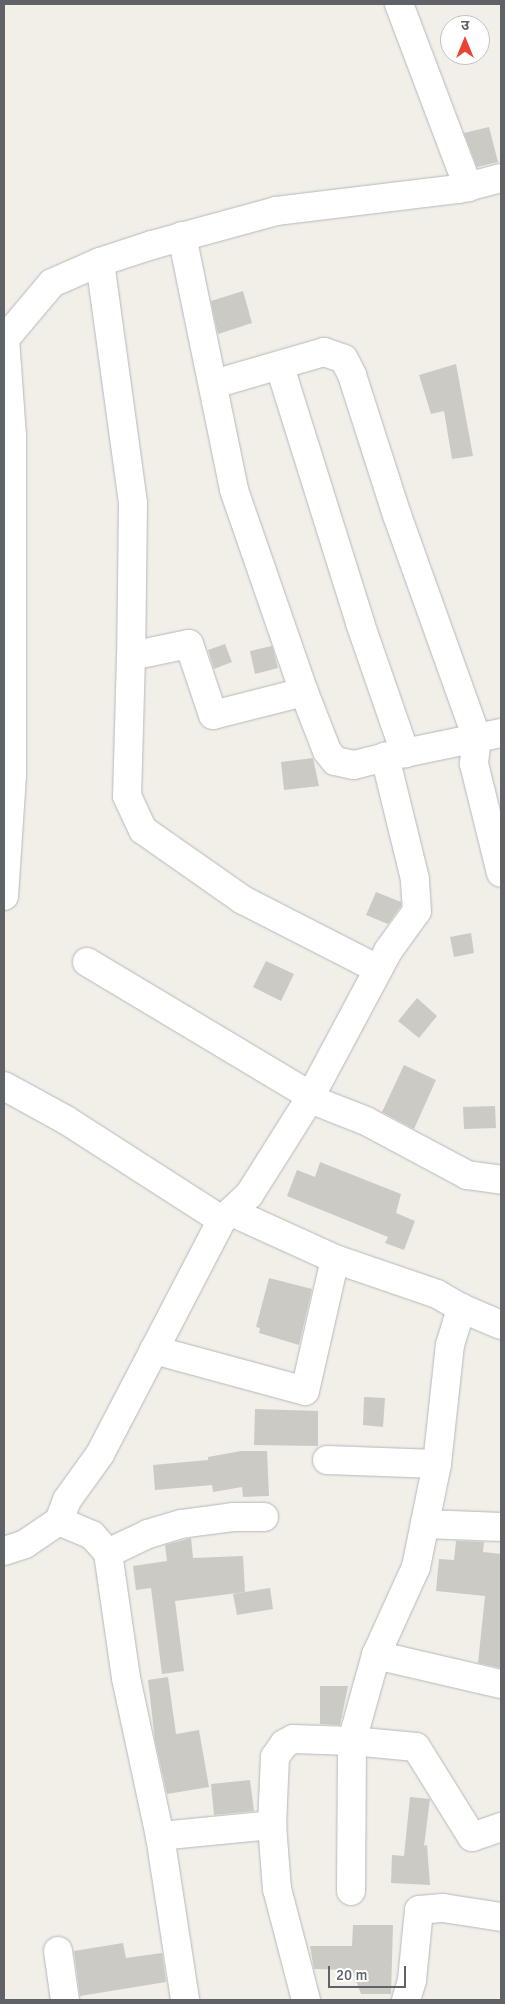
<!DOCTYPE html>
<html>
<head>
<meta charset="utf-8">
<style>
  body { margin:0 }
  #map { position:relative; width:505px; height:2004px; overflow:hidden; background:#f1efe8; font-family:Signika,"Noto Sans Devanagari",sans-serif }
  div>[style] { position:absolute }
  .building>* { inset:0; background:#cccac5 }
  .roads { filter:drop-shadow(0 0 1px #b5b8bc) drop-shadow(0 0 1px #b5b8bc) }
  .minor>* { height:28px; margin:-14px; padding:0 14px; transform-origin:14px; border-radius:14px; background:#fff }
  span { translate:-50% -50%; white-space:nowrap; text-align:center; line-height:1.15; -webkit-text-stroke:4.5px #fff; paint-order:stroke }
  .frame { position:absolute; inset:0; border:5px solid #5f6368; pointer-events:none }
  .north { position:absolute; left:440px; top:15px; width:50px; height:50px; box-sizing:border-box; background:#fff; border:1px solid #bfc1c3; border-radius:50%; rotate:0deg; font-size:14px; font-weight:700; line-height:20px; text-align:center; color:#5f6368 }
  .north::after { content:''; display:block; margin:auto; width:18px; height:22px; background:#ea4335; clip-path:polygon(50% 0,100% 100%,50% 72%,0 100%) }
  .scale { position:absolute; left:328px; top:1966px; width:78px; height:22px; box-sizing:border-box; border:2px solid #5f6368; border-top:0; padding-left:6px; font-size:15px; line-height:18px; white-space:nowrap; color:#5f6368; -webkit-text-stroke:4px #fff; paint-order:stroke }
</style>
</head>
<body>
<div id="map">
  <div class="building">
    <div style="clip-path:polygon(489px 127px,498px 162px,477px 167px,464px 133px)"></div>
    <div style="clip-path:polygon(243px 291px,252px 323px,218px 334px,211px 301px)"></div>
    <div style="clip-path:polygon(456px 364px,473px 456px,452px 459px,444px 411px,431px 414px,419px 375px)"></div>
    <div style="clip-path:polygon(225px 644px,232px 662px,214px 669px,208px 650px)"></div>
    <div style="clip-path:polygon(272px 646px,278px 668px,255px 674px,250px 651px)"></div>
    <div style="clip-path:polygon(313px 758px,319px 786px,284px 790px,281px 762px)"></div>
    <div style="clip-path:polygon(376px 892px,401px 902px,401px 906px,388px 924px,366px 915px)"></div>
    <div style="clip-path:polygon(471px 933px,474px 953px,454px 957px,450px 937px)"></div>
    <div style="clip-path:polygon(266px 961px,294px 974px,281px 1001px,253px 987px)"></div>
    <div style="clip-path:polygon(417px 998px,437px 1016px,419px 1038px,398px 1021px)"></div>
    <div style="clip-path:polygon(404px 1065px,436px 1080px,414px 1129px,382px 1112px)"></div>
    <div style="clip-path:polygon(495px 1106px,496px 1128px,464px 1129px,463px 1107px)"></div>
    <div style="clip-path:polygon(320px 1162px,401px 1194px,396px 1213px,415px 1221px,404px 1250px,385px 1243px,388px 1237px,287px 1196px,297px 1170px,315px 1177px)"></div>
    <div style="clip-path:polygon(269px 1278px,312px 1289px,299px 1345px,259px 1333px,260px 1328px,256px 1327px)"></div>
    <div style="clip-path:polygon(364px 1397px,385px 1398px,383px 1427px,363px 1425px)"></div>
    <div style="clip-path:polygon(255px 1409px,318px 1411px,318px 1446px,254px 1445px)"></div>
    <div style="clip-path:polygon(241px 1451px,267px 1451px,269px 1496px,243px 1497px,242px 1487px,213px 1492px,212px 1485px,155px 1490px,153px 1465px,208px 1460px,208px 1457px)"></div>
    <div style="clip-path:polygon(191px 1538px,193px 1558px,243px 1556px,245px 1592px,175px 1601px,184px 1671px,162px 1674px,151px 1588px,136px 1590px,133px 1566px,167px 1561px,165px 1545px)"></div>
    <div style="clip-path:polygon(456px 1541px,484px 1542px,483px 1552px,501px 1554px,501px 1668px,478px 1663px,485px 1596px,436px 1591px,439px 1559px,454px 1560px)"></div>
    <div style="clip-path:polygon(270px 1588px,273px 1609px,237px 1615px,233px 1594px)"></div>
    <div style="clip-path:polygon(168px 1677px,176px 1734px,199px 1730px,209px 1787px,167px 1794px,155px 1740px,148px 1680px)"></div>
    <div style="clip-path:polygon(320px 1686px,348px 1686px,340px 1725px,320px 1724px)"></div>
    <div style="clip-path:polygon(250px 1780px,254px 1811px,214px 1815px,211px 1784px)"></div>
    <div style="clip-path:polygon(410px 1797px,430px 1799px,424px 1846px,427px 1845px,430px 1885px,391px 1883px,392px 1855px,404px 1856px)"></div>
    <div style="clip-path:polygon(353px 1925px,393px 1925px,391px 1994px,361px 1994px,352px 1970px,314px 1969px,310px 1946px,352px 1946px)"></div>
    <div style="clip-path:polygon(123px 1943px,126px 1958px,162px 1953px,166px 1982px,80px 1996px,74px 1951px)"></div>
  </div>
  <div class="roads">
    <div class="minor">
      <div style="left:399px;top:4px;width:196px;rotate:69.3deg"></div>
      <div style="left:182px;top:236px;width:259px;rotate:78.4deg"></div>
      <div style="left:234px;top:490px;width:214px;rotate:70.9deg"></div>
      <div style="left:100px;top:262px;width:243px;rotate:82.2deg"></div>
      <div style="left:133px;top:503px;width:153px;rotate:90.7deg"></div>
      <div style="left:131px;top:656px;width:59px;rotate:-11.7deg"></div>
      <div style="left:189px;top:644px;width:75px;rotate:71.3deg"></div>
      <div style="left:213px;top:715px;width:94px;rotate:-14.2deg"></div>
      <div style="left:304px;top:692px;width:63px;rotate:68.7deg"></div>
      <div style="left:327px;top:751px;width:13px;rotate:51deg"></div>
      <div style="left:335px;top:761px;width:19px;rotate:12deg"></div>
      <div style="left:354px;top:765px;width:32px;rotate:-14deg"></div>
      <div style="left:4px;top:340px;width:75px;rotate:-49.9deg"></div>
      <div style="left:52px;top:283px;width:52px;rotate:-23.6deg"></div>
      <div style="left:100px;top:262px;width:55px;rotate:-18.1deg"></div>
      <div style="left:152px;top:245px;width:129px;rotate:-15.3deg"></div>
      <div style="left:276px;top:211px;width:184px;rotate:-6.9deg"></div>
      <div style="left:459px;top:189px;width:43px;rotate:-14.7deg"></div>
      <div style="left:280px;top:367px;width:268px;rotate:72.6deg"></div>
      <div style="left:360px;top:623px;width:138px;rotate:70.9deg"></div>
      <div style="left:214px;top:384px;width:115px;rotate:-16.2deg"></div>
      <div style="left:324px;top:352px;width:21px;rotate:19deg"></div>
      <div style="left:344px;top:359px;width:18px;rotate:63deg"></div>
      <div style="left:352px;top:375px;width:147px;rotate:72.2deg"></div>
      <div style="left:397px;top:515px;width:237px;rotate:70.3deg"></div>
      <div style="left:477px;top:738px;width:26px;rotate:97deg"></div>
      <div style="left:474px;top:764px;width:112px;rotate:76.1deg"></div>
      <div style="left:131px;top:656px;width:140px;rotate:91.6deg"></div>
      <div style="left:127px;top:796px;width:38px;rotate:65deg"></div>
      <div style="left:143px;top:830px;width:122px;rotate:35deg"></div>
      <div style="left:243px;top:900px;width:152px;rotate:27.1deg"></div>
      <div style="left:4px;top:896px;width:121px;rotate:-86.2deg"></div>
      <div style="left:12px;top:775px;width:339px;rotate:-90deg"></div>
      <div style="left:12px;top:436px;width:97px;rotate:-94.1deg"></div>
      <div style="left:87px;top:962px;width:261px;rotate:30.9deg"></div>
      <div style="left:4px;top:1086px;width:71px;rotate:28.7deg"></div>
      <div style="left:66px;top:1120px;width:185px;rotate:32.7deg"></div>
      <div style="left:310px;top:1099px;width:60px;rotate:21.4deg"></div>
      <div style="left:366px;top:1121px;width:115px;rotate:28.1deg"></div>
      <div style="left:467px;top:1175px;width:34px;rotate:8deg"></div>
      <div style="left:335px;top:1259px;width:108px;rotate:18.9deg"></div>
      <div style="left:437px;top:1294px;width:28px;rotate:30deg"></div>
      <div style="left:154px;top:1350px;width:156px;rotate:15.2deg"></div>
      <div style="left:305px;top:1391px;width:135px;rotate:-77.2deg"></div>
      <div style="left:335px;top:1259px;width:113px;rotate:-155.5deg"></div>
      <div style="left:327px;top:1460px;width:110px;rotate:2.1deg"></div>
      <div style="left:59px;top:1521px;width:22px;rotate:-69deg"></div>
      <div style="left:67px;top:1500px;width:57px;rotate:-54.3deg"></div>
      <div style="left:100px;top:1454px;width:264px;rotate:-62.5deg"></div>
      <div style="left:222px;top:1220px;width:37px;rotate:-43deg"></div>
      <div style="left:249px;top:1195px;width:109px;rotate:-57.8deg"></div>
      <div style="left:307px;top:1103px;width:172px;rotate:-61.9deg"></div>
      <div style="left:388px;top:951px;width:49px;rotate:-54.1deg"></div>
      <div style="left:417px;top:911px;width:32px;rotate:-94deg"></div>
      <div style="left:415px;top:879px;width:126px;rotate:-103.8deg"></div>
      <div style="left:385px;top:757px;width:118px;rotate:-11.7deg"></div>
      <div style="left:425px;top:1524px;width:76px;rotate:2.3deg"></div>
      <div style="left:4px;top:1551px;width:22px;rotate:-18deg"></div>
      <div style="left:25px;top:1544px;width:41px;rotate:-34.1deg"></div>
      <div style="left:59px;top:1521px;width:36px;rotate:23deg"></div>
      <div style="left:92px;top:1535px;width:24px;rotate:48deg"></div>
      <div style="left:108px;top:1553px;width:126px;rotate:81.8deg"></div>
      <div style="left:126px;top:1678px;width:162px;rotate:77.9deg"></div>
      <div style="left:160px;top:1836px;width:166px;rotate:81.3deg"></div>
      <div style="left:108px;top:1553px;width:44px;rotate:-25.4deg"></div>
      <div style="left:148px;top:1534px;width:34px;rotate:-17deg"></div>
      <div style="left:181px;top:1524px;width:52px;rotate:-7.7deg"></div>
      <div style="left:233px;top:1517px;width:31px"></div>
      <div style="left:376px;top:1655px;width:128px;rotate:13.1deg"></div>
      <div style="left:160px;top:1836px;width:113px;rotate:-5.6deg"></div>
      <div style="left:351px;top:1891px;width:150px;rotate:-89.6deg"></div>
      <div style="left:352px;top:1741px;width:64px;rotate:5.4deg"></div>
      <div style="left:416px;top:1747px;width:106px;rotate:58.1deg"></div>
      <div style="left:472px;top:1837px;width:31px;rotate:-19deg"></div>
      <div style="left:58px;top:1951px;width:49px;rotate:81.9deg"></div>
      <div style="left:306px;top:2000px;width:115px;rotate:-104.6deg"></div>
      <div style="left:277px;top:1889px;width:64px;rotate:-94.5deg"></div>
      <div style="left:272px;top:1825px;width:68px;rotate:-87.5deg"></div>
      <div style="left:275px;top:1757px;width:16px;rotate:-55deg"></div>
      <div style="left:284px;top:1744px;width:10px;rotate:-29deg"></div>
      <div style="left:293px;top:1739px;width:59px;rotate:1.9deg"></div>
      <div style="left:352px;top:1741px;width:89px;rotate:-74.4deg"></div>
      <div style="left:376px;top:1655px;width:97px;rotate:-65.6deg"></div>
      <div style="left:416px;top:1567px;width:105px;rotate:-78.5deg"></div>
      <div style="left:437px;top:1464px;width:120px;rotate:-83.8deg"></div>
      <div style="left:450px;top:1345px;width:39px;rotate:-73deg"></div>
      <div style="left:461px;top:1308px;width:43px;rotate:23deg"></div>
      <div style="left:406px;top:2000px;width:21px;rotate:-73deg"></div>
      <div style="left:412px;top:1980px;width:70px;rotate:-84.3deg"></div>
      <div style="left:419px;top:1910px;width:24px;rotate:-5deg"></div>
      <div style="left:443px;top:1908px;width:59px;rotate:8.8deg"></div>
    </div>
  </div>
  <div class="frame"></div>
  <div class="north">उ</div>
  <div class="scale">20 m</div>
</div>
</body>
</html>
